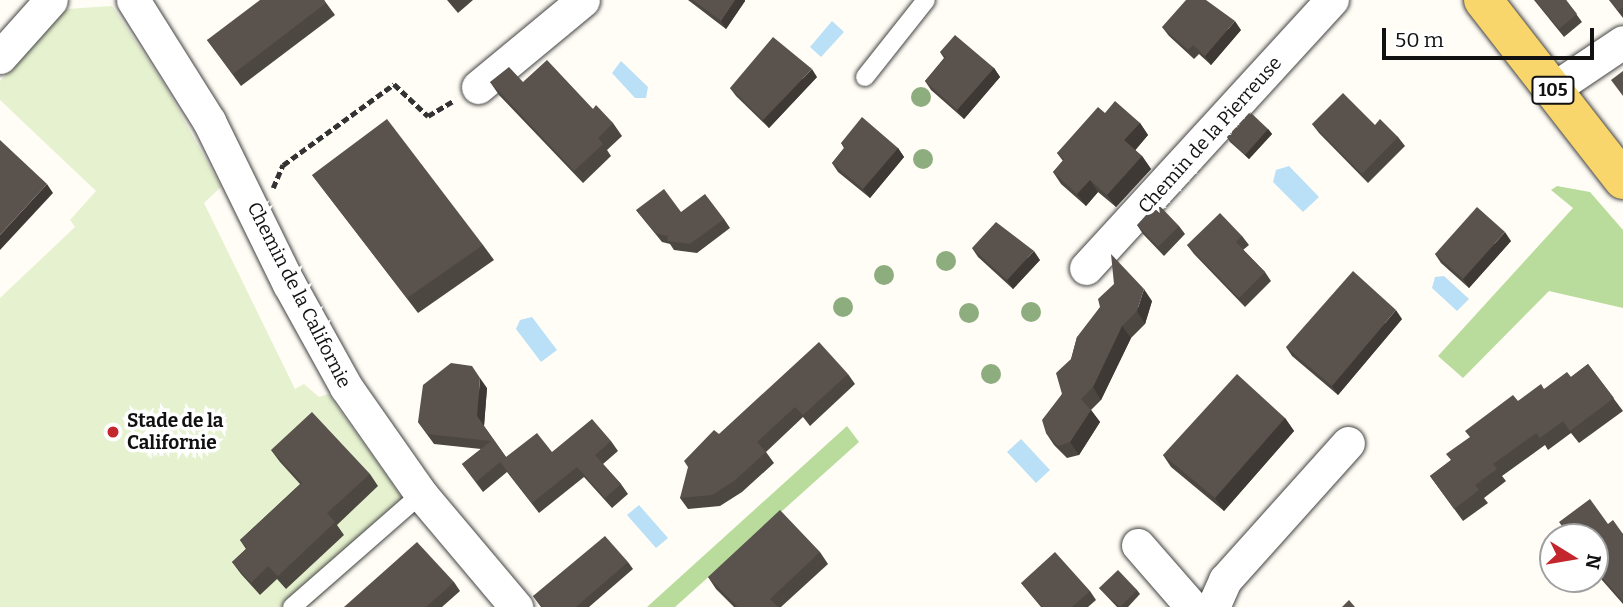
<!DOCTYPE html>
<html>
<head>
<meta charset="utf-8">
<style>
  body { margin:0 }
  #map { position:relative; width:1623px; height:607px; overflow:hidden; background:#fffdf5; font-family:Bitter,serif }
  div>[style] { position:absolute }
  .forest>* { inset:0; background:#b9dc9c }
  .pitch>* { inset:0; background:#e6f2cf }
  .water>* { inset:0; background:#b9e0f7 }
  .path>* { height:4.5px; margin-top:-2.25px; transform-origin:0; background:repeating-linear-gradient(90deg,#333 0 7px,transparent 0 10.5px) }
  .roads { filter:drop-shadow(0 0 2px #444) drop-shadow(0 0 2px #444) }
  .lane>* { height:18px; margin:-9px; padding:0 9px; transform-origin:9px; border-radius:9px; background:#fff }
  .street>* { height:33px; margin:-16.5px; padding:0 16.5px; transform-origin:16.5px; border-radius:16.5px; background:#fff }
  .primary>* { height:38px; margin:-19px; padding:0 19px; transform-origin:19px; border-radius:19px; background:#f9d66b }
  .trees>* { width:20px; height:20px; margin:-10px; border-radius:50%; background:#8dad7f }
  .wall>* { inset:0; background:#4d4742 }
  .shaded-wall>* { inset:0; background:#3f3936 }
  .building>* { inset:0; background:#5a524d }
  .dots>* { width:19px; height:19px; translate:-50% -50%; box-sizing:border-box; border:4px solid #fff; border-radius:50% }
  span { translate:-50% -50%; white-space:nowrap; text-align:center; line-height:1.15; -webkit-text-stroke:7px #fff; paint-order:stroke }
  .shield-label span { padding:2px 5px; background:#fff; border:2px solid; border-radius:5px; -webkit-text-stroke-width:0 }
  .shield-label { font-size:18px; color:#111; font-weight:700 }
  .street-label { font-size:19px; color:#111 }
  .poi-label { font-size:19px; color:#111; font-weight:700 }
  .left { translate:0 -50%; text-align:left }
  .north { position:absolute; left:1539px; top:523px; width:70px; height:70px; box-sizing:border-box; background:#fff; border:2px solid #a0a0a0; border-radius:50%; rotate:101deg; font-size:19px; font-weight:700; line-height:28px; text-align:center; color:#111 }
  .north::after { content:''; display:block; margin:auto; width:24px; height:32px; background:#c4262e; clip-path:polygon(50% 0,100% 100%,50% 72%,0 100%) }
  .scale { position:absolute; left:1382px; top:28px; width:212px; height:32px; box-sizing:border-box; border:4px solid #111; border-top:0; padding-left:9px; font-size:21px; line-height:24px; white-space:nowrap; color:#111; -webkit-text-stroke:5px #fff; paint-order:stroke }
</style>
</head>
<body>
<div id="map">
  <div class="forest">
    <div style="clip-path:polygon(1557px 186px,1590px 192px,1623px 230px,1623px 308px,1549px 291px,1463px 378px,1438px 356px,1573px 208px,1551px 190px)"></div>
    <div style="clip-path:polygon(847px 426px,859px 442px,675px 607px,647px 607px)"></div>
  </div>
  <div class="pitch">
    <div style="clip-path:polygon(112px 6px,165px 86px,221px 187px,204px 203px,295px 389px,304px 384px,319px 397px,328px 394px,413px 513px,308px 607px,0 607px,0 298px,75px 227px,70px 220px,96px 191px,0 100px,0 81px,66px 9px)"></div>
  </div>
  <div class="water">
    <div style="clip-path:polygon(832px 21px,844px 32px,821px 57px,810px 47px)"></div>
    <div style="clip-path:polygon(621px 61px,648px 87px,646px 98px,635px 98px,612px 73px)"></div>
    <div style="clip-path:polygon(1289px 166px,1319px 197px,1303px 212px,1273px 182px,1276px 170px)"></div>
    <div style="clip-path:polygon(1444px 276px,1469px 299px,1457px 311px,1432px 288px,1435px 277px)"></div>
    <div style="clip-path:polygon(532px 317px,557px 350px,541px 362px,516px 329px,520px 320px)"></div>
    <div style="clip-path:polygon(1021px 439px,1050px 470px,1036px 483px,1007px 452px)"></div>
    <div style="clip-path:polygon(639px 505px,668px 538px,656px 548px,627px 515px)"></div>
  </div>
  <div class="path">
    <div style="left:273px;top:188px;width:25px;rotate:-67deg"></div>
    <div style="left:283px;top:165px;width:137px;rotate:-36.1deg"></div>
    <div style="left:394px;top:84px;width:47px;rotate:43.3deg"></div>
    <div style="left:428px;top:116px;width:29px;rotate:-31deg"></div>
  </div>
  <div class="roads">
    <div class="lane">
      <div style="left:865px;top:77px;width:98px;rotate:-51.6deg"></div>
      <div style="left:292px;top:607px;width:171px;rotate:-41.2deg"></div>
    </div>
    <div class="street">
      <div style="left:133px;top:0;width:143px;rotate:57.9deg"></div>
      <div style="left:209px;top:121px;width:182px;rotate:63.9deg"></div>
      <div style="left:289px;top:284px;width:118px;rotate:61deg"></div>
      <div style="left:346px;top:387px;width:131px;rotate:55deg"></div>
      <div style="left:421px;top:494px;width:148px;rotate:49.9deg"></div>
      <div style="left:0;top:57px;width:76px;rotate:-48.2deg"></div>
      <div style="left:478px;top:87px;width:136px;rotate:-39.6deg"></div>
      <div style="left:1553px;top:89px;width:84px;rotate:-33.9deg"></div>
      <div style="left:1086px;top:268px;width:364px;rotate:-47.5deg"></div>
      <div style="left:1138px;top:545px;width:82px;rotate:48.9deg"></div>
      <div style="left:1213px;top:607px;width:30px;rotate:-66deg"></div>
      <div style="left:1225px;top:580px;width:184px;rotate:-48.1deg"></div>
    </div>
    <div class="primary">
      <div style="left:1483px;top:0;width:228px;rotate:52.1deg"></div>
    </div>
  </div>
  <div class="trees">
    <div style="left:921px;top:97px"></div>
    <div style="left:923px;top:159px"></div>
    <div style="left:946px;top:261px"></div>
    <div style="left:884px;top:275px"></div>
    <div style="left:843px;top:307px"></div>
    <div style="left:1031px;top:312px"></div>
    <div style="left:969px;top:313px"></div>
    <div style="left:991px;top:374px"></div>
  </div>
  <div class="wall">
    <div style="clip-path:polygon(324px 0,335px 15px,241px 86px,207px 40px)"></div>
    <div style="clip-path:polygon(447px 0,473px 0,458px 13px)"></div>
    <div style="clip-path:polygon(688px 0,745px 0,745px 1px,726px 29px)"></div>
    <div style="clip-path:polygon(1534px 0,1566px 0,1582px 22px,1564px 37px)"></div>
    <div style="clip-path:polygon(1609px 0,1623px 0,1623px 18px)"></div>
    <div style="clip-path:polygon(1162px 27px,1241px 30px,1211px 65px,1199px 54px,1194px 59px,1169px 36px)"></div>
    <div style="clip-path:polygon(940px 52px,994px 68px,1000px 77px,964px 119px,931px 90px,925px 81px,944px 58px)"></div>
    <div style="clip-path:polygon(817px 77px,769px 128px,736px 96px,730px 88px)"></div>
    <div style="clip-path:polygon(490px 82px,523px 82px,593px 109px,613px 123px,622px 136px,607px 150px,611px 156px,583px 183px,499px 95px)"></div>
    <div style="clip-path:polygon(1105px 113px,1140px 123px,1148px 135px,1135px 150px,1142px 156px,1151px 169px,1116px 207px,1098px 192px,1086px 206px,1061px 184px,1053px 172px,1063px 161px,1057px 153px)"></div>
    <div style="clip-path:polygon(1312px 124px,1375px 125px,1398px 137px,1405px 146px,1368px 183px,1319px 133px)"></div>
    <div style="clip-path:polygon(1268px 129px,1272px 134px,1249px 159px,1230px 142px,1227px 137px)"></div>
    <div style="clip-path:polygon(841px 143px,898px 148px,904px 157px,870px 198px,838px 172px,832px 163px,844px 148px)"></div>
    <div style="clip-path:polygon(312px 175px,483px 245px,494px 260px,418px 313px)"></div>
    <div style="clip-path:polygon(636px 210px,681px 212px,724px 219px,730px 228px,697px 253px,674px 250px,670px 244px,662px 242px)"></div>
    <div style="clip-path:polygon(1137px 225px,1179px 226px,1185px 234px,1164px 256px,1143px 234px)"></div>
    <div style="clip-path:polygon(1242px 236px,1249px 245px,1243px 250px,1265px 272px,1271px 281px,1245px 307px,1194px 254px,1187px 245px)"></div>
    <div style="clip-path:polygon(1511px 241px,1469px 288px,1441px 263px,1435px 254px)"></div>
    <div style="clip-path:polygon(972px 248px,1040px 260px,1013px 289px,978px 257px)"></div>
    <div style="clip-path:polygon(1152px 301px,1145px 324px,1131px 338px,1101px 400px,1091px 410px,1100px 422px,1079px 455px,1067px 458px,1054px 445px,1046px 433px,1062px 394px,1077px 337px)"></div>
    <div style="clip-path:polygon(1402px 319px,1338px 395px,1292px 356px,1286px 347px)"></div>
    <div style="clip-path:polygon(1588px 364px,1623px 411px,1579px 443px,1571px 433px,1548px 450px,1545px 445px,1502px 476px,1506px 481px,1484px 498px,1488px 503px,1463px 521px,1430px 476px,1450px 461px,1518px 401px,1571px 377px)"></div>
    <div style="clip-path:polygon(848px 374px,855px 384px,810px 426px,803px 417px,766px 452px,774px 463px,742px 492px,720px 506px,688px 509px,680px 498px,719px 434px)"></div>
    <div style="clip-path:polygon(487px 388px,484px 426px,506px 457px,552px 452px,611px 441px,618px 451px,603px 464px,621px 484px,628px 494px,612px 508px,584px 477px,539px 513px,507px 472px,483px 492px,462px 464px,481px 449px,434px 444px,418px 422px)"></div>
    <div style="clip-path:polygon(1285px 418px,1294px 431px,1224px 511px,1171px 467px,1163px 455px)"></div>
    <div style="clip-path:polygon(271px 450px,370px 474px,378px 486px,337px 525px,344px 535px,286px 589px,277px 579px,260px 595px,241px 574px,232px 562px,246px 549px,240px 540px,300px 484px,280px 462px)"></div>
    <div style="clip-path:polygon(1608px 524px,1623px 534px,1623px 604px,1601px 579px,1594px 584px,1591px 579px,1595px 579px,1595px 537px)"></div>
    <div style="clip-path:polygon(820px 552px,828px 564px,781px 607px,734px 607px,716px 589px,708px 577px)"></div>
    <div style="clip-path:polygon(628px 562px,633px 569px,589px 607px,541px 607px,533px 596px)"></div>
    <div style="clip-path:polygon(454px 582px,460px 591px,442px 607px,344px 607px)"></div>
    <div style="clip-path:polygon(1021px 583px,1090px 591px,1096px 600px,1088px 607px,1041px 607px)"></div>
    <div style="clip-path:polygon(1099px 588px,1137px 590px,1140px 594px,1128px 607px,1117px 607px)"></div>
  </div>
  <div class="shaded-wall">
    <div style="clip-path:polygon(735px 0,745px 0,745px 1px,726px 29px,721px 21px)"></div>
    <div style="clip-path:polygon(1235px 21px,1241px 30px,1211px 65px,1205px 56px)"></div>
    <div style="clip-path:polygon(994px 68px,1000px 77px,964px 119px,957px 110px)"></div>
    <div style="clip-path:polygon(812px 69px,817px 77px,769px 128px,763px 120px)"></div>
    <div style="clip-path:polygon(1140px 123px,1148px 135px,1133px 153px,1124px 140px)"></div>
    <div style="clip-path:polygon(1268px 129px,1272px 134px,1249px 159px,1245px 155px)"></div>
    <div style="clip-path:polygon(898px 148px,904px 157px,870px 198px,863px 189px)"></div>
    <div style="clip-path:polygon(1142px 156px,1151px 169px,1116px 207px,1107px 195px)"></div>
    <div style="clip-path:polygon(1090px 180px,1098px 192px,1086px 206px,1077px 194px)"></div>
    <div style="clip-path:polygon(47px 184px,53px 193px,0 250px,0 235px)"></div>
    <div style="clip-path:polygon(1505px 232px,1511px 241px,1469px 288px,1463px 279px)"></div>
    <div style="clip-path:polygon(1034px 251px,1040px 260px,1013px 289px,1007px 280px)"></div>
    <div style="clip-path:polygon(1144px 289px,1152px 301px,1145px 324px,1137px 311px)"></div>
    <div style="clip-path:polygon(1396px 310px,1402px 319px,1338px 395px,1332px 386px)"></div>
    <div style="clip-path:polygon(1122px 326px,1131px 338px,1101px 400px,1093px 387px)"></div>
    <div style="clip-path:polygon(480px 378px,487px 388px,484px 426px,477px 416px)"></div>
    <div style="clip-path:polygon(1091px 410px,1100px 422px,1079px 455px,1070px 442px)"></div>
    <div style="clip-path:polygon(1285px 418px,1294px 431px,1224px 511px,1215px 498px)"></div>
  </div>
  <div class="building">
    <div style="clip-path:polygon(260px 0,324px 0,326px 3px,233px 74px,207px 40px)"></div>
    <div style="clip-path:polygon(693px 0,735px 0,721px 21px)"></div>
    <div style="clip-path:polygon(1186px 0,1206px 0,1235px 21px,1205px 56px,1193px 45px,1188px 50px,1162px 27px)"></div>
    <div style="clip-path:polygon(1535px 0,1566px 0,1577px 14px,1559px 29px)"></div>
    <div style="clip-path:polygon(1610px 0,1623px 0,1623px 7px,1618px 11px)"></div>
    <div style="clip-path:polygon(955px 35px,994px 68px,957px 110px,925px 81px,946px 57px,940px 52px)"></div>
    <div style="clip-path:polygon(773px 37px,812px 69px,763px 120px,730px 88px)"></div>
    <div style="clip-path:polygon(547px 60px,593px 109px,596px 105px,613px 123px,598px 138px,603px 144px,574px 171px,490px 82px,509px 67px,523px 82px)"></div>
    <div style="clip-path:polygon(1623px 71px,1623px 96px,1611px 80px)"></div>
    <div style="clip-path:polygon(1343px 93px,1375px 125px,1380px 119px,1398px 137px,1362px 174px,1312px 124px)"></div>
    <div style="clip-path:polygon(1115px 101px,1140px 123px,1124px 140px,1142px 156px,1107px 195px,1090px 180px,1077px 194px,1053px 172px,1064px 159px,1057px 153px,1098px 107px,1105px 113px)"></div>
    <div style="clip-path:polygon(1250px 112px,1268px 129px,1245px 155px,1227px 137px)"></div>
    <div style="clip-path:polygon(862px 117px,898px 148px,863px 189px,832px 163px,845px 147px,841px 143px)"></div>
    <div style="clip-path:polygon(387px 119px,483px 245px,407px 298px,312px 175px)"></div>
    <div style="clip-path:polygon(0 140px,47px 184px,0 235px)"></div>
    <div style="clip-path:polygon(664px 189px,681px 212px,705px 194px,724px 219px,690px 244px,667px 241px,668px 236px,655px 233px,636px 210px)"></div>
    <div style="clip-path:polygon(1157px 203px,1179px 226px,1158px 247px,1137px 225px)"></div>
    <div style="clip-path:polygon(1477px 207px,1505px 232px,1463px 279px,1435px 254px)"></div>
    <div style="clip-path:polygon(1220px 213px,1242px 236px,1236px 242px,1265px 272px,1239px 298px,1187px 245px)"></div>
    <div style="clip-path:polygon(996px 222px,1034px 251px,1007px 280px,972px 248px)"></div>
    <div style="clip-path:polygon(1111px 254px,1144px 289px,1137px 311px,1122px 326px,1093px 387px,1081px 399px,1091px 410px,1070px 442px,1058px 446px,1046px 433px,1042px 420px,1062px 394px,1056px 373px,1071px 359px,1077px 337px,1100px 307px,1098px 299px,1114px 284px)"></div>
    <div style="clip-path:polygon(1353px 271px,1396px 310px,1332px 386px,1286px 347px)"></div>
    <div style="clip-path:polygon(819px 342px,848px 374px,803px 415px,795px 407px,757px 442px,766px 452px,734px 481px,712px 495px,680px 498px,688px 467px,684px 461px,714px 430px,719px 434px)"></div>
    <div style="clip-path:polygon(451px 363px,472px 366px,480px 378px,477px 416px,506px 457px,537px 433px,552px 452px,592px 419px,611px 441px,595px 455px,621px 484px,605px 498px,577px 467px,532px 503px,500px 462px,476px 482px,462px 464px,491px 441px,427px 434px,418px 422px,423px 385px)"></div>
    <div style="clip-path:polygon(1588px 364px,1614px 398px,1570px 431px,1563px 421px,1540px 438px,1536px 433px,1493px 464px,1497px 469px,1475px 485px,1479px 490px,1454px 509px,1430px 476px,1451px 460px,1446px 454px,1470px 437px,1465px 431px,1513px 395px,1518px 401px,1541px 384px,1544px 389px,1567px 372px,1571px 377px)"></div>
    <div style="clip-path:polygon(1237px 374px,1285px 418px,1215px 498px,1163px 455px)"></div>
    <div style="clip-path:polygon(312px 412px,370px 474px,327px 513px,335px 522px,278px 576px,268px 566px,251px 583px,232px 562px,247px 548px,240px 540px,302px 483px,271px 450px)"></div>
    <div style="clip-path:polygon(1590px 499px,1608px 524px,1613px 520px,1623px 534px,1623px 601px,1595px 570px,1595px 537px,1570px 537px,1559px 522px)"></div>
    <div style="clip-path:polygon(780px 510px,820px 552px,770px 599px,778px 607px,738px 607px,708px 577px)"></div>
    <div style="clip-path:polygon(605px 536px,628px 562px,576px 607px,542px 607px,533px 596px)"></div>
    <div style="clip-path:polygon(417px 542px,454px 582px,426px 607px,344px 607px)"></div>
    <div style="clip-path:polygon(1055px 552px,1090px 591px,1072px 607px,1042px 607px,1021px 583px)"></div>
    <div style="clip-path:polygon(1118px 570px,1137px 590px,1120px 607px,1099px 588px)"></div>
    <div style="clip-path:polygon(1349px 600px,1355px 607px,1342px 607px)"></div>
  </div>
  <div class="dots">
    <div style="left:113px;top:432px;background:#c4262e"></div>
  </div>
  <div class="shield-label">
    <span style="left:1553px;top:90px">105</span>
  </div>
  <div class="street-label">
    <span style="left:1210px;top:135px;rotate:-48deg">Chemin de la Pierreuse</span>
    <span style="left:299px;top:295px;rotate:63deg">Chemin de la Californie</span>
  </div>
  <div class="poi-label">
    <span class="left" style="left:127px;top:432px">Stade de la<br>Californie</span>
  </div>
  <div class="north">N</div>
  <div class="scale">50 m</div>
</div>
</body>
</html>
